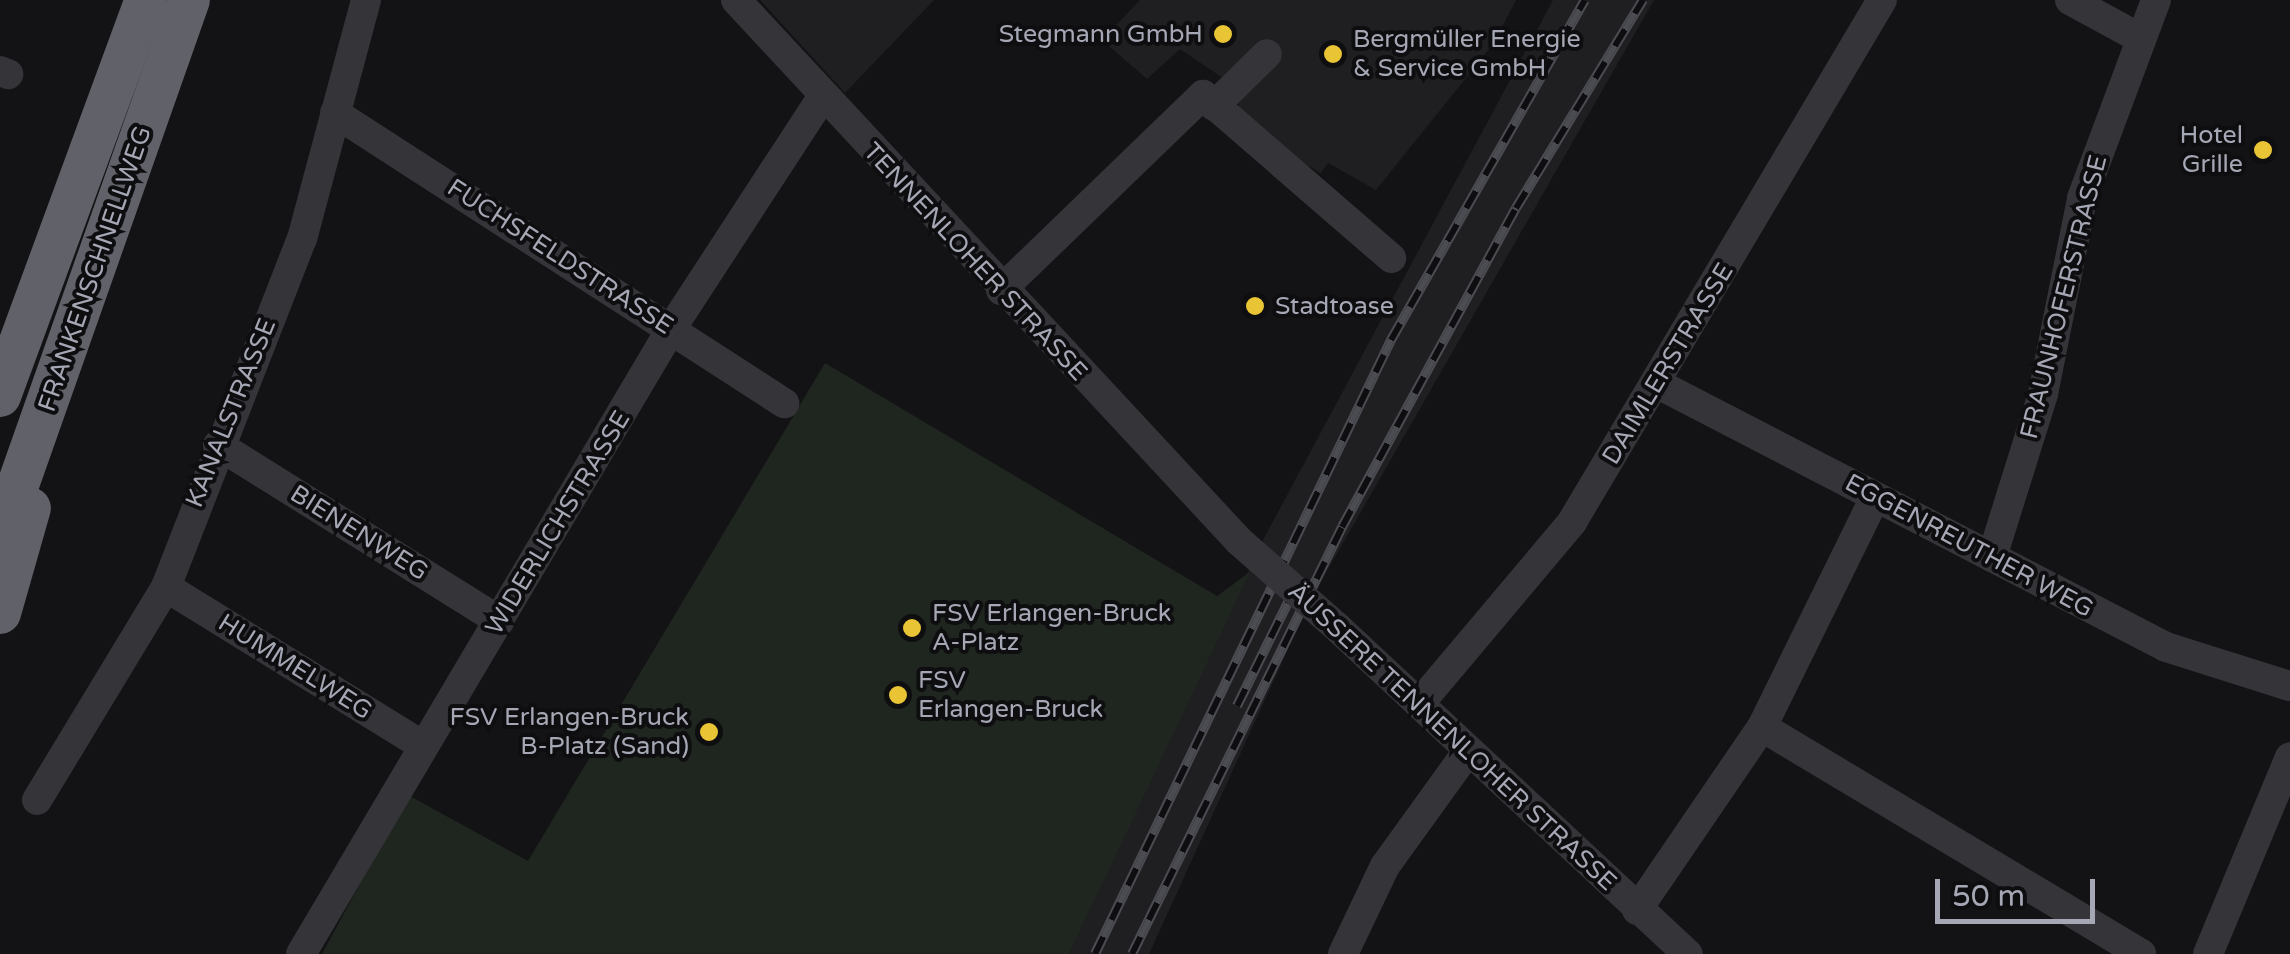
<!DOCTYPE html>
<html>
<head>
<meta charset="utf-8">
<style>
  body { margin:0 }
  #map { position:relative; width:2290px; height:954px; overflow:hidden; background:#131214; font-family:"Varela Round",sans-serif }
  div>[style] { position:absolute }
  .built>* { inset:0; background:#1f1e21 }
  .green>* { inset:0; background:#1f2620 }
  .minor>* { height:30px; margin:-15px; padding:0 15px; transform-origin:15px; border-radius:15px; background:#343439 }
  .highway>* { height:42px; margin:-21px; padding:0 21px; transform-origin:21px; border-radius:21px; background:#606169 }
  .rail>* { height:10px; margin-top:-5px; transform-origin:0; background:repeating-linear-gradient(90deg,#0e0d0f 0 19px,#4b4b52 0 38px); box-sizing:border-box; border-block:2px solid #4b4b52 }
  .minor-bridge>* { height:30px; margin:-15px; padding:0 15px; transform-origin:15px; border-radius:15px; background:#343439 }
  .dots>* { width:28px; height:28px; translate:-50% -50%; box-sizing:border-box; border:5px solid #0e0d0f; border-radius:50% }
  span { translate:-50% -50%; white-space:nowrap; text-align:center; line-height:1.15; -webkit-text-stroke:8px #0e0d0f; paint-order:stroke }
  .poi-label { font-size:25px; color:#a5a7b4 }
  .right { translate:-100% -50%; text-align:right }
  .left { translate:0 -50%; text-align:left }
  .street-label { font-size:25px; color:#a5a7b4 }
  .scale { position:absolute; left:1935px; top:879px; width:160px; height:45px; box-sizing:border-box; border:5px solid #a5a7b4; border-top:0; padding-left:12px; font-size:30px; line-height:35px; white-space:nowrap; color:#a5a7b4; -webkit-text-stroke:8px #0e0d0f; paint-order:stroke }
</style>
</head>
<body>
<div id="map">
  <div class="built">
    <div style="clip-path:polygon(760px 0,934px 0,845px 93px)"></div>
    <div style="clip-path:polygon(1140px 0,1516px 0,1494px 43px,1376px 190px,1328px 163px,1321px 173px,1287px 154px,1238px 116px,1239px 89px,1180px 49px,1147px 79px,1102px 40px)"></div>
    <div style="clip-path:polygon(1553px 0,1654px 0,1311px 599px,1149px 954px,1069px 954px,1263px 540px)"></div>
  </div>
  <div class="green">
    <div style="clip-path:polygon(825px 363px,1217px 596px,1250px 572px,1069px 954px,322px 954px,408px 795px,528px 861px)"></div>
  </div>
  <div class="minor">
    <div style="left:736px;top:0;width:739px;rotate:47.08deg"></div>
    <div style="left:2070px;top:0;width:77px;rotate:28.6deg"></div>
    <div style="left:0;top:71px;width:9px;rotate:21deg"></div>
    <div style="left:1214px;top:106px;width:74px;rotate:-44.5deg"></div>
    <div style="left:335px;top:113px;width:535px;rotate:32.86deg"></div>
    <div style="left:1001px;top:290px;width:281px;rotate:-44deg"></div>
    <div style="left:1203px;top:95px;width:249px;rotate:40.9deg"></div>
    <div style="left:1658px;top:384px;width:572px;rotate:27.37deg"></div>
    <div style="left:2166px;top:647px;width:130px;rotate:17.5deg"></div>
    <div style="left:218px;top:445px;width:332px;rotate:32deg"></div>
    <div style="left:1992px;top:557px;width:171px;rotate:-72.6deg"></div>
    <div style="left:2043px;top:394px;width:200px;rotate:-78.7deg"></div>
    <div style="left:2082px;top:198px;width:211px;rotate:-69.5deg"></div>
    <div style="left:166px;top:587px;width:302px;rotate:31.7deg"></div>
    <div style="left:1339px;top:629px;width:477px;rotate:43deg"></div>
    <div style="left:1419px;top:704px;width:238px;rotate:-49.9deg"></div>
    <div style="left:1572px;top:522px;width:607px;rotate:-59.3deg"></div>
    <div style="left:1762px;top:727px;width:442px;rotate:30.9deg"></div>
    <div style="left:37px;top:800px;width:249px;rotate:-58.8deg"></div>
    <div style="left:166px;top:587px;width:374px;rotate:-68.7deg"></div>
    <div style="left:302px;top:239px;width:247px;rotate:-75deg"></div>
    <div style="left:1637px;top:910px;width:222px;rotate:-55.7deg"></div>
    <div style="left:1762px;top:727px;width:256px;rotate:-63.8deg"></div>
    <div style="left:301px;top:954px;width:726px;rotate:-59.37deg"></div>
    <div style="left:671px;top:329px;width:278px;rotate:-56.9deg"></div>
    <div style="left:1343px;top:954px;width:98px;rotate:-64.5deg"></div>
    <div style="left:1385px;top:866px;width:142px;rotate:-54.2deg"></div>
    <div style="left:2208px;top:954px;width:213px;rotate:-67.4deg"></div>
  </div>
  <div class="highway">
    <div style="left:0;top:396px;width:422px;rotate:-69.8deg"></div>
    <div style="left:0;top:536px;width:568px;rotate:-70.58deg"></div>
    <div style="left:0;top:613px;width:109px;rotate:-74.1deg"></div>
  </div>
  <div class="rail">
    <div style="left:1237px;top:706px;width:125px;rotate:-63.8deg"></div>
    <div style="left:1095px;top:954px;width:682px;rotate:-64.26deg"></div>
    <div style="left:1391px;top:340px;width:391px;rotate:-60.3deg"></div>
    <div style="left:1132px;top:954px;width:476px;rotate:-63.8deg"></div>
    <div style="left:1342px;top:527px;width:363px;rotate:-61.4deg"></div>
    <div style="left:1516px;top:208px;width:244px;rotate:-58.6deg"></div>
  </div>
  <div class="minor-bridge">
    <div style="left:1239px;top:541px;width:133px;rotate:41.3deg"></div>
  </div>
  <div class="dots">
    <div style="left:1223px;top:34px;background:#e9c435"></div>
    <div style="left:1333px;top:54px;background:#e9c435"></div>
    <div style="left:2263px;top:150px;background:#e9c435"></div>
    <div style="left:1255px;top:306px;background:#e9c435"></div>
    <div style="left:912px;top:628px;background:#e9c435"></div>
    <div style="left:898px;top:695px;background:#e9c435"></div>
    <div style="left:709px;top:732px;background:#e9c435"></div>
  </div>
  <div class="poi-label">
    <span class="right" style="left:1203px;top:34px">Stegmann GmbH</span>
    <span class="left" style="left:1353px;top:54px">Bergmüller Energie<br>&amp; Service GmbH</span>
    <span class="right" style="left:2243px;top:150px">Hotel<br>Grille</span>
    <span class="left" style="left:1275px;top:306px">Stadtoase</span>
    <span class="left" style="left:932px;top:628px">FSV Erlangen-Bruck<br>A-Platz</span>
    <span class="left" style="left:918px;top:695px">FSV<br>Erlangen-Bruck</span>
    <span class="right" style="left:689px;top:732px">FSV Erlangen-Bruck<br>B-Platz (Sand)</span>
  </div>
  <div class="street-label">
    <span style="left:560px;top:257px;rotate:33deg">FUCHSFELDSTRASSE</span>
    <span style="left:975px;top:262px;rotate:47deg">TENNENLOHER STRASSE</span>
    <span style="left:95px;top:269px;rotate:-71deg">FRANKENSCHNELLWEG</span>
    <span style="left:2064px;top:297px;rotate:-76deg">FRAUNHOFERSTRASSE</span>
    <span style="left:1668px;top:364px;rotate:-59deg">DAIMLERSTRASSE</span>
    <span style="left:231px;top:413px;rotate:-68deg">KANALSTRASSE</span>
    <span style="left:558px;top:523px;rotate:-59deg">WIDERLICHSTRASSE</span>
    <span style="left:359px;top:533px;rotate:32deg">BIENENWEG</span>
    <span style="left:1969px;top:546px;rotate:28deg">EGGENREUTHER WEG</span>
    <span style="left:295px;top:667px;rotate:32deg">HUMMELWEG</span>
    <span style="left:1452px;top:737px;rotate:43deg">ÄUSSERE TENNENLOHER STRASSE</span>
  </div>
  <div class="scale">50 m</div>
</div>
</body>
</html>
